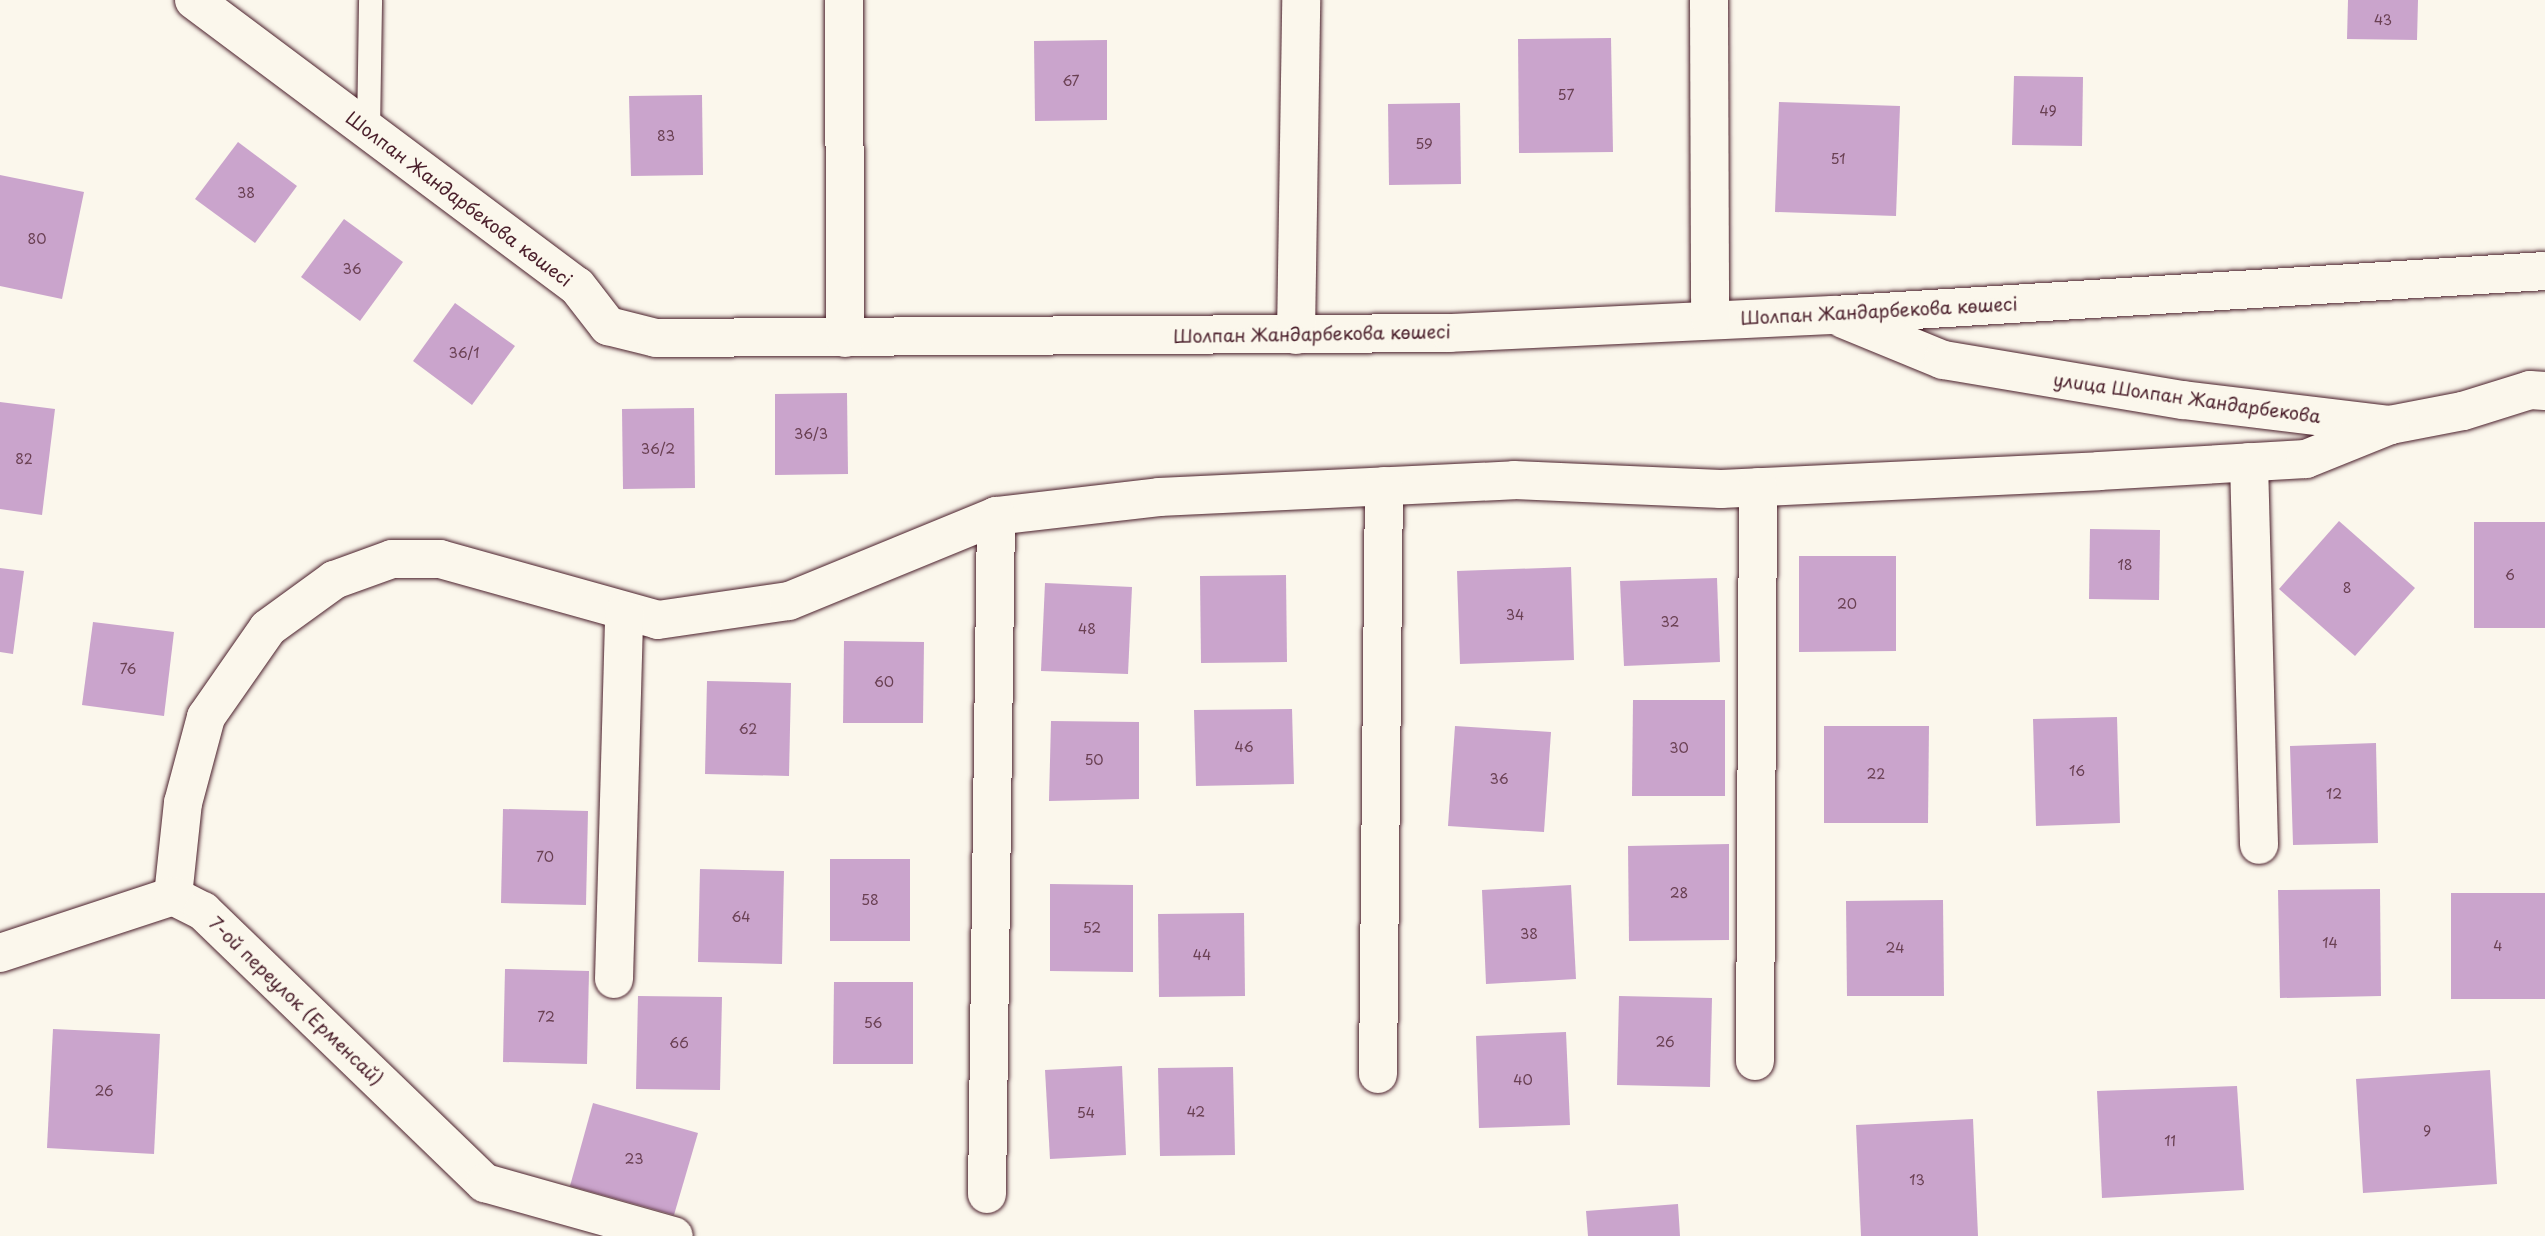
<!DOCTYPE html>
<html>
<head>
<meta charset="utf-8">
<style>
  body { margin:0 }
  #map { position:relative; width:2545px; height:1236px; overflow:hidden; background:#fbf7ec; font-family:"Playpen Sans",sans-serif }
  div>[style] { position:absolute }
  .building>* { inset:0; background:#caa4cc }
  .roads { filter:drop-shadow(0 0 2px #4a1f2b) drop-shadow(0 0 2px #4a1f2b) }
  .service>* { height:23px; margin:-11.5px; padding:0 11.5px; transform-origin:11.5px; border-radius:11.5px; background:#fbf7ec }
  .minor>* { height:38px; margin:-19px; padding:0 19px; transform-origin:19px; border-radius:19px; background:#fbf7ec }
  span { translate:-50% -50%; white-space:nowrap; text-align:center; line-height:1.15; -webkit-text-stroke:6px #fbf7ec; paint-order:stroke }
  .number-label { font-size:14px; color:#6a4053 }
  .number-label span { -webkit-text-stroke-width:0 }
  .street-label { font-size:18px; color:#4a1f2b }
</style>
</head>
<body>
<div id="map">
  <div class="building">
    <div style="clip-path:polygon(2348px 0,2418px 0,2417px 40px,2347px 39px)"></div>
    <div style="clip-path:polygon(1611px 38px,1613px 152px,1519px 153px,1518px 39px)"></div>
    <div style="clip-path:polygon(1107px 40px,1107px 120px,1035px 121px,1034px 41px)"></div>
    <div style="clip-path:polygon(2014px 76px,2083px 77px,2082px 146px,2012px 145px)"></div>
    <div style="clip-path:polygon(702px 95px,703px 175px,631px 176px,629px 96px)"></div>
    <div style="clip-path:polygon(1779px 102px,1900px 106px,1896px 216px,1775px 212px)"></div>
    <div style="clip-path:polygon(1460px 103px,1461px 184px,1389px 185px,1388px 104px)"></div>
    <div style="clip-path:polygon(238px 142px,297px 186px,255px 243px,195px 199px)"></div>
    <div style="clip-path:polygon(0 175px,84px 192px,62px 299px,0 286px)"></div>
    <div style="clip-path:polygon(344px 219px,403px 262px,360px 321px,301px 277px)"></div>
    <div style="clip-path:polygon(455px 303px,515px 346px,472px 405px,413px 361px)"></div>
    <div style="clip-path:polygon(847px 393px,848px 474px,775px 475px,775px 394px)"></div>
    <div style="clip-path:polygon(0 402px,55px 409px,42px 515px,0 509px)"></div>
    <div style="clip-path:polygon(694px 408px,695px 488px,623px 489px,622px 409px)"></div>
    <div style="clip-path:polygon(2339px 521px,2415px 588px,2355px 656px,2279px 589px)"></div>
    <div style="clip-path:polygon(2474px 522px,2545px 522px,2545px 628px,2474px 628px)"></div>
    <div style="clip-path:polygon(2090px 529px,2160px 530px,2159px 600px,2089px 599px)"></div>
    <div style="clip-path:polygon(1799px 556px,1896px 556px,1896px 651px,1799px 652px)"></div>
    <div style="clip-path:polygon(1571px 567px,1574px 660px,1460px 664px,1457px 571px)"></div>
    <div style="clip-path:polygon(0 568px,24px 571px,13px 654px,0 652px)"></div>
    <div style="clip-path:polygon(1286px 575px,1287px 662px,1201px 663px,1200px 576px)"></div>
    <div style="clip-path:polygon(1717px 578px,1720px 662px,1624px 666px,1620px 581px)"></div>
    <div style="clip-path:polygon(1045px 583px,1132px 587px,1128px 674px,1041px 671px)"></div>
    <div style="clip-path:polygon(93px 622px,174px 632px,164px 716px,82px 705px)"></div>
    <div style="clip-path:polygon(844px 641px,924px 642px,923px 723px,843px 723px)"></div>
    <div style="clip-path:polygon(707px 681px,791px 683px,789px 776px,705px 774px)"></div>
    <div style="clip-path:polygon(1633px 700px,1725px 700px,1725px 796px,1632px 796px)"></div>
    <div style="clip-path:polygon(1292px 709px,1294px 784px,1196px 786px,1194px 710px)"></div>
    <div style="clip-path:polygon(2117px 717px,2120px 823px,2036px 826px,2033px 719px)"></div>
    <div style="clip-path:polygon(1051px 721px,1139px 722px,1139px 799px,1049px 801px)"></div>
    <div style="clip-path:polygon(1455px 726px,1551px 732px,1544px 832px,1448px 826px)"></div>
    <div style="clip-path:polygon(1824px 726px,1929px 726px,1928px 823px,1824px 823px)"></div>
    <div style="clip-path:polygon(2376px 743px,2378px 843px,2293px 845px,2290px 746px)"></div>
    <div style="clip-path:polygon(503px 809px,588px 811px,586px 905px,501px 903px)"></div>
    <div style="clip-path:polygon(1729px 844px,1729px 940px,1629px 941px,1628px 846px)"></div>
    <div style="clip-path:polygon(830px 859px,910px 859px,910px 941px,830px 941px)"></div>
    <div style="clip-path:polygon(700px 869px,784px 871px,782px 964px,698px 962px)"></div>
    <div style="clip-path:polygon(1050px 884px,1133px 885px,1133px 972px,1050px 971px)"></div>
    <div style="clip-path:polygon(1571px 885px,1576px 979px,1486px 984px,1482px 890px)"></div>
    <div style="clip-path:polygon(2380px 889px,2381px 996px,2280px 998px,2278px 890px)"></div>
    <div style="clip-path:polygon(2451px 893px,2545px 893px,2545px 999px,2451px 999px)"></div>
    <div style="clip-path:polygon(1943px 900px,1944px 996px,1847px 996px,1846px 901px)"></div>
    <div style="clip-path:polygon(1244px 913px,1245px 996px,1159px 997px,1158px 914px)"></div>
    <div style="clip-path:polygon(505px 969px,589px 971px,587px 1064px,503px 1062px)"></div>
    <div style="clip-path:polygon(834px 982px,913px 982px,913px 1064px,833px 1064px)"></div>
    <div style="clip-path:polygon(638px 996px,722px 997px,720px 1090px,636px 1089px)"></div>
    <div style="clip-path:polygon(1619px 996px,1712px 998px,1710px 1087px,1617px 1085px)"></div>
    <div style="clip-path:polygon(53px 1029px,160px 1034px,154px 1154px,47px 1148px)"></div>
    <div style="clip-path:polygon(1566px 1032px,1570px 1125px,1479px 1128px,1476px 1036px)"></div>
    <div style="clip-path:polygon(1122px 1066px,1126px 1155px,1050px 1159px,1045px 1070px)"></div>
    <div style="clip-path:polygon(1233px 1067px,1235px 1155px,1160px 1156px,1158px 1068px)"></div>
    <div style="clip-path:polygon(2490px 1070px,2497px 1184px,2363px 1193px,2356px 1079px)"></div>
    <div style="clip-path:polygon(2237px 1086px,2244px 1190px,2102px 1198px,2097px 1091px)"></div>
    <div style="clip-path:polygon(593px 1103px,698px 1133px,674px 1215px,570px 1186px)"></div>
    <div style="clip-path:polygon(1973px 1119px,1978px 1236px,1861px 1236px,1856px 1125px)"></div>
    <div style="clip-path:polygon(1678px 1204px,1680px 1236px,1588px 1236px,1586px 1211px)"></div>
  </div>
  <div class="roads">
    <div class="service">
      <div style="left:368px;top:131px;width:131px;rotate:-89.1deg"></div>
    </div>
    <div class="minor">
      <div style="left:194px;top:0;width:478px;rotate:36.8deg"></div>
      <div style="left:577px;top:286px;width:51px;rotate:52.2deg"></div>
      <div style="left:608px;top:326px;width:49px;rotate:14deg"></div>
      <div style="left:656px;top:338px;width:794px;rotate:-0.36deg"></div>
      <div style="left:1450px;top:333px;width:384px;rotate:-2.7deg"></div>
      <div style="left:1834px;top:315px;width:712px;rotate:-3.54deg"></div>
      <div style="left:844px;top:0;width:338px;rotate:89.8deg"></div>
      <div style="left:1709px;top:0;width:320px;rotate:89.8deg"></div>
      <div style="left:1843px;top:319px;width:108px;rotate:22.3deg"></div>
      <div style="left:1943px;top:360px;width:243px;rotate:9.5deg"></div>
      <div style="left:2183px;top:400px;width:209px;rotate:6.9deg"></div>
      <div style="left:2390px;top:425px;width:74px;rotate:-10.9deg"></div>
      <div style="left:2463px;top:411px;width:70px;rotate:-17.4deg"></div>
      <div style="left:2530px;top:390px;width:15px;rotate:4deg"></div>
      <div style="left:1296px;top:335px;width:335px;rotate:-89.1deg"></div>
      <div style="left:2249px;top:462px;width:383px;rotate:88.5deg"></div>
      <div style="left:173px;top:896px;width:94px;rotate:-83.9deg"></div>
      <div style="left:183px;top:803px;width:89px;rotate:-75deg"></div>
      <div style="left:206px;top:717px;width:108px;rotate:-55.1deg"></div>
      <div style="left:268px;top:628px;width:82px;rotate:-36deg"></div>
      <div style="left:334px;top:580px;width:62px;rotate:-19.9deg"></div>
      <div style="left:392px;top:559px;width:48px"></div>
      <div style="left:440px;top:559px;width:226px;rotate:15.6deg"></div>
      <div style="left:658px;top:620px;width:132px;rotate:-8.3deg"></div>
      <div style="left:789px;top:601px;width:224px;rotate:-22.3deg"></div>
      <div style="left:996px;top:516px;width:164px;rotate:-6.6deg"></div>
      <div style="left:1159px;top:497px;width:355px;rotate:-2.7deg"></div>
      <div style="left:1514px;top:480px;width:207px;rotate:2.5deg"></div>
      <div style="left:1721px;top:489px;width:378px;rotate:-2.7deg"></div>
      <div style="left:2099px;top:471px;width:207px;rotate:-3.3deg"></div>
      <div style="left:2306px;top:459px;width:91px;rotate:-22deg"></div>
      <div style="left:0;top:953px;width:182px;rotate:-18.2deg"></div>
      <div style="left:173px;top:896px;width:34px;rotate:27deg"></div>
      <div style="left:203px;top:911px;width:392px;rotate:44deg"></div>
      <div style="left:485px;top:1183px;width:196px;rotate:15.7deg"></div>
      <div style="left:614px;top:979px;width:366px;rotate:-88.4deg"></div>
      <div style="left:1755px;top:1061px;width:574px;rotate:-89.7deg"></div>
      <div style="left:1378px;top:1074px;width:588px;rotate:-89.42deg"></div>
      <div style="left:987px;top:1194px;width:678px;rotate:-89.24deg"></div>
    </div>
  </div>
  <div class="number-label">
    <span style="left:2383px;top:20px">43</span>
    <span style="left:1071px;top:81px">67</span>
    <span style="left:1566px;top:95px">57</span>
    <span style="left:2048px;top:111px">49</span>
    <span style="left:666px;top:136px">83</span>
    <span style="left:1424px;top:144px">59</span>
    <span style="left:1838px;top:159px">51</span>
    <span style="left:246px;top:193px">38</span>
    <span style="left:37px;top:239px">80</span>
    <span style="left:352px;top:269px">36</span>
    <span style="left:464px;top:353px">36/1</span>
    <span style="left:811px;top:434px">36/3</span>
    <span style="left:658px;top:449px">36/2</span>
    <span style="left:24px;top:459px">82</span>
    <span style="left:2125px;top:565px">18</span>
    <span style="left:2510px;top:575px">6</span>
    <span style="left:2347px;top:588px">8</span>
    <span style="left:1847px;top:604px">20</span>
    <span style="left:1515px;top:615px">34</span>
    <span style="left:1670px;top:622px">32</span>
    <span style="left:1087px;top:629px">48</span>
    <span style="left:128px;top:669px">76</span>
    <span style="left:884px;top:682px">60</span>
    <span style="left:748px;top:729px">62</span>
    <span style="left:1244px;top:747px">46</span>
    <span style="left:1679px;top:748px">30</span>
    <span style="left:1094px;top:760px">50</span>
    <span style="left:2077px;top:771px">16</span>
    <span style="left:1876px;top:774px">22</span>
    <span style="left:1499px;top:779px">36</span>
    <span style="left:2334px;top:794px">12</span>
    <span style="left:545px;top:857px">70</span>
    <span style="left:1679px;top:893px">28</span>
    <span style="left:870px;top:900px">58</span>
    <span style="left:741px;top:917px">64</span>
    <span style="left:1092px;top:928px">52</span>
    <span style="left:1529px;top:934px">38</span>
    <span style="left:2330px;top:943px">14</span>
    <span style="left:2498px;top:946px">4</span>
    <span style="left:1895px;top:948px">24</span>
    <span style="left:1202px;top:955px">44</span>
    <span style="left:546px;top:1017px">72</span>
    <span style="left:873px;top:1023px">56</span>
    <span style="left:1665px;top:1042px">26</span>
    <span style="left:679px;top:1043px">66</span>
    <span style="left:1523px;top:1080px">40</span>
    <span style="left:104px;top:1091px">26</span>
    <span style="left:1196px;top:1112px">42</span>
    <span style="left:1086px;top:1113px">54</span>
    <span style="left:2427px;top:1131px">9</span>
    <span style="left:2170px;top:1141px">11</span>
    <span style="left:634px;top:1159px">23</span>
    <span style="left:1917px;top:1180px">13</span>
  </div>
  <div class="street-label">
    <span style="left:459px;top:199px;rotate:37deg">Шолпан Жандарбекова көшесі</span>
    <span style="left:1879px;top:311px;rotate:-3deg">Шолпан Жандарбекова көшесі</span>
    <span style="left:1312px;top:334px;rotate:-1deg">Шолпан Жандарбекова көшесі</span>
    <span style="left:2187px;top:398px;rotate:8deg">улица Шолпан Жандарбекова</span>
    <span style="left:296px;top:1001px;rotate:44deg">7-ой переулок (Ерменсай)</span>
  </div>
</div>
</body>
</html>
